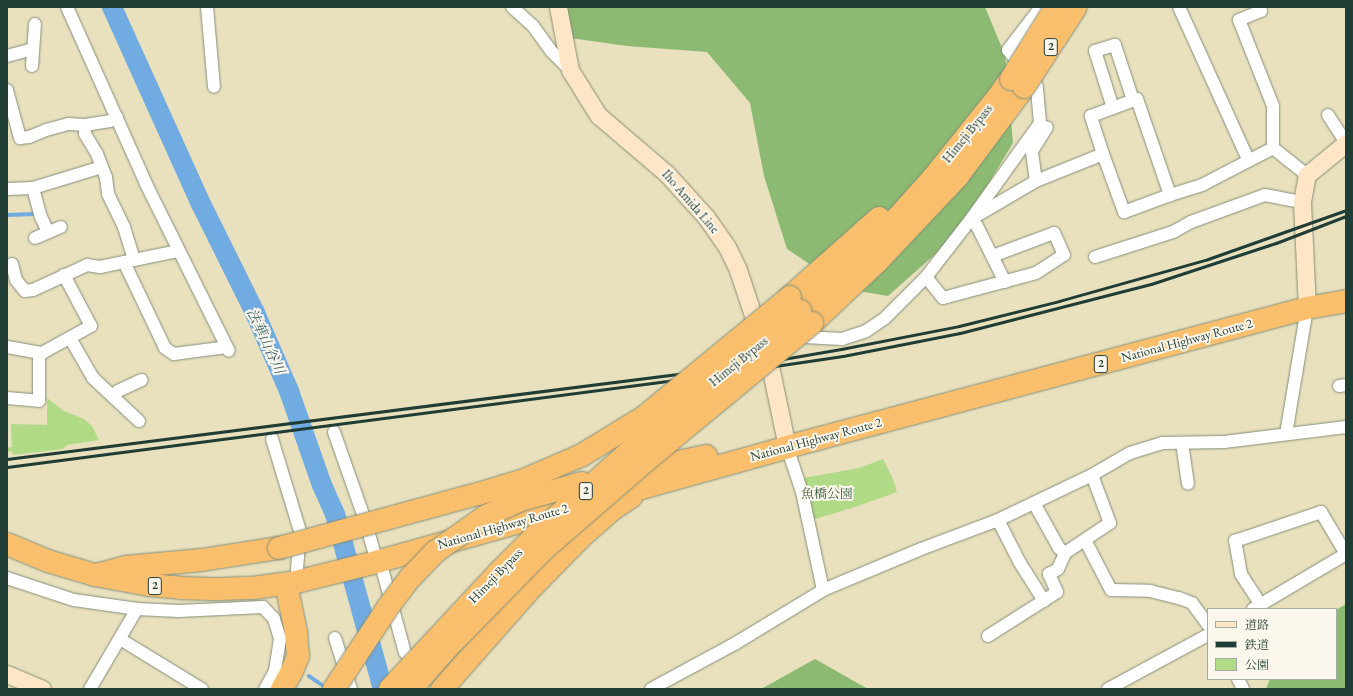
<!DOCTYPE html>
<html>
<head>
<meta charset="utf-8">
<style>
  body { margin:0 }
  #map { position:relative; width:1353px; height:696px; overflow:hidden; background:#e9e1be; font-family:"EB Garamond","Noto Serif JP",serif }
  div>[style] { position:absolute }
  .green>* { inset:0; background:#b0da85 }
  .forest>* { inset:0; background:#8cba72 }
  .stream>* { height:3.5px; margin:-1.75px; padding:0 1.75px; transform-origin:1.75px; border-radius:1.75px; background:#70abe1 }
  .river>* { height:20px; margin:-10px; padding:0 10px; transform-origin:10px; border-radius:10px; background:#70abe1 }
  .roads { filter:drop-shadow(0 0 1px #848f79) drop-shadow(0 0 1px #848f79) }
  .street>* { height:12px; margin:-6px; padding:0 6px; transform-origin:6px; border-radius:6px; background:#fff }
  .secondary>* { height:17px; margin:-8.5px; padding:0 8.5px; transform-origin:8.5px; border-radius:8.5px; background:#fde5c5 }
  .highway>* { height:22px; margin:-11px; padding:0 11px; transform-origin:11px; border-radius:11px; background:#f9bf6d }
  .rail>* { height:3px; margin:-1.5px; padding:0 1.5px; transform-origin:1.5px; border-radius:1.5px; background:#1f3d34 }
  .bridges { filter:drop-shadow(0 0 1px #848f79) drop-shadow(0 0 1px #848f79) }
  .highway-bridge>* { height:22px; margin:-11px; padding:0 11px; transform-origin:11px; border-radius:11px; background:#f9bf6d }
  span { translate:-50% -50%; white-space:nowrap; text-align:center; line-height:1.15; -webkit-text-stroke:4px #fbf7ec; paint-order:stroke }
  .shield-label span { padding:1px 3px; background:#fbf7ec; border:1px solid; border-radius:3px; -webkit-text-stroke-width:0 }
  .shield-label { font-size:12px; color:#1f3d34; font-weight:700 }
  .street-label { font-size:13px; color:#1f3d34 }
  .park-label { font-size:13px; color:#3c5c44 }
  .water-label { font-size:14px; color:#375e68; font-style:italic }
  .frame { position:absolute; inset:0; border:8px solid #1f3d34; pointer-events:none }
  .legend { position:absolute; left:1207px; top:608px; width:130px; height:72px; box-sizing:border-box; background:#fbf7ec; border:1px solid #a3ada2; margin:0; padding:5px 7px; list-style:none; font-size:12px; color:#1f3d34 }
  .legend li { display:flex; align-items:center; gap:8px; height:20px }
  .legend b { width:20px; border:1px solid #a3ada2 }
</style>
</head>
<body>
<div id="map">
  <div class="green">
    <div style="clip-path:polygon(47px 398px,64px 411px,84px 419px,92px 426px,99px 440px,67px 445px,63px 449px,13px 455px,12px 451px,7px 452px,7px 448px,12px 447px,11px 424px,47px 425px)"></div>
    <div style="clip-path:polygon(883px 459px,893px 479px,897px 492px,855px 507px,812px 520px,803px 478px,859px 468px)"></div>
  </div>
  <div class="forest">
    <div style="clip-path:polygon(566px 7px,985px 7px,1005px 55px,1013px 143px,958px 234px,888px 296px,847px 289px,787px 249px,764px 176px,750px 103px,707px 52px,627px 46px,570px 38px)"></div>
    <div style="clip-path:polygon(1346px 604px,1346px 689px,1266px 689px,1270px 679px,1336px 679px,1336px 610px)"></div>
    <div style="clip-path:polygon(815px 659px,868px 689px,761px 689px)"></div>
  </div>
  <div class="stream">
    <div style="left:7px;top:215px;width:27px;rotate:-2deg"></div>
    <div style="left:309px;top:676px;width:22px;rotate:34deg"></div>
  </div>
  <div class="river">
    <div style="left:112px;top:7px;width:216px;rotate:65.7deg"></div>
    <div style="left:201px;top:204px;width:122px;rotate:63.6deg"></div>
    <div style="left:255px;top:313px;width:85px;rotate:66.4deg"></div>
    <div style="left:289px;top:391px;width:100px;rotate:70.7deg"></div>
    <div style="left:322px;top:485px;width:32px;rotate:66deg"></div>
    <div style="left:335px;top:514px;width:181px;rotate:74.7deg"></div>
  </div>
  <div class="roads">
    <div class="street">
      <div style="left:67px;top:7px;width:194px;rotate:65.9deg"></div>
      <div style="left:146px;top:184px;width:186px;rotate:63.6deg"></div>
      <div style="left:207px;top:7px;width:80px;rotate:85deg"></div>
      <div style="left:512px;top:7px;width:28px;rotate:42deg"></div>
      <div style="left:533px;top:26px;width:32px;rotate:54deg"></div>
      <div style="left:552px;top:52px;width:25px;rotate:45deg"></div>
      <div style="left:1179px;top:7px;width:169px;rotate:65.6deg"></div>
      <div style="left:1260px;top:7px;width:4px;rotate:76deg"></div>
      <div style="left:1261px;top:11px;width:24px;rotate:158deg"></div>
      <div style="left:1239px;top:20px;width:92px;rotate:68.4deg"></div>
      <div style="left:1273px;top:106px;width:42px;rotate:90deg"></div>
      <div style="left:7px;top:56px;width:27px;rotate:-15deg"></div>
      <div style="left:32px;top:66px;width:42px;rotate:-85.9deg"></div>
      <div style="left:7px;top:90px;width:50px;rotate:74.8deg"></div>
      <div style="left:20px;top:138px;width:9px;rotate:-6deg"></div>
      <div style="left:29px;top:137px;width:18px;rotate:-22deg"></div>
      <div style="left:46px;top:130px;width:23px;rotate:-15deg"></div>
      <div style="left:68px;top:124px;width:17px;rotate:3deg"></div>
      <div style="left:85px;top:125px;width:25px;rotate:-9deg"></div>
      <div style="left:110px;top:121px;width:8px;rotate:-30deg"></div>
      <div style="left:1113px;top:108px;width:60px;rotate:-107.5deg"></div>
      <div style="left:1095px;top:51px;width:21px;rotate:-17deg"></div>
      <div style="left:1115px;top:45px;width:58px;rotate:71.9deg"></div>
      <div style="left:1328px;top:115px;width:33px;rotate:57deg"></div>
      <div style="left:85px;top:125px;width:9px;rotate:90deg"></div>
      <div style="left:85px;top:134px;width:23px;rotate:59deg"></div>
      <div style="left:97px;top:154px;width:25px;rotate:69deg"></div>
      <div style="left:106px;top:177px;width:17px;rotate:83deg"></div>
      <div style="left:108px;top:194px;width:37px;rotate:64deg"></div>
      <div style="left:124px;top:227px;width:34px;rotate:73deg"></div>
      <div style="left:1103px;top:154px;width:62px;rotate:70.1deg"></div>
      <div style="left:1124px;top:212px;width:49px;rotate:-20.3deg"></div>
      <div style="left:1036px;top:181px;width:30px;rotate:-98deg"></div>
      <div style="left:1032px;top:151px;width:28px;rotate:-58deg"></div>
      <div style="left:33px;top:188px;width:30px;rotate:75deg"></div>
      <div style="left:41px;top:217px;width:17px;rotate:65deg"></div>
      <div style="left:7px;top:189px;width:26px;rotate:-2deg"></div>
      <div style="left:33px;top:188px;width:72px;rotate:-16.9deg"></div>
      <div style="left:35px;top:238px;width:28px;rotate:-23deg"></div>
      <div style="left:1095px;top:257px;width:82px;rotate:-17.8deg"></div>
      <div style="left:1173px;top:232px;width:21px;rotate:-29deg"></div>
      <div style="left:1191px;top:222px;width:79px;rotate:-20deg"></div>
      <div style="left:1265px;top:195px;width:38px;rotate:11deg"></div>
      <div style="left:124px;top:262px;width:95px;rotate:64.5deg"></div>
      <div style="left:165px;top:348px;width:11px;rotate:34deg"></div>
      <div style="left:174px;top:354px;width:53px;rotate:-7.5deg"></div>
      <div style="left:12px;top:264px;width:16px;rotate:76deg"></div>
      <div style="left:16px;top:280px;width:14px;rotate:51deg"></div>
      <div style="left:25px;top:291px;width:8px;rotate:-7deg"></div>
      <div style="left:33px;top:290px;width:60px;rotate:-24.8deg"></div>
      <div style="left:87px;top:265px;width:13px;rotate:9deg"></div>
      <div style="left:100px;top:267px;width:80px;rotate:-11.6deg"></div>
      <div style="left:926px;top:277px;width:27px;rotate:51deg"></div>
      <div style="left:943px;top:298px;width:96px;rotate:-15deg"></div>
      <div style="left:1036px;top:273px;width:33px;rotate:-33deg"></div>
      <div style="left:1064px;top:255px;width:24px;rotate:-114deg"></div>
      <div style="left:1054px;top:233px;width:66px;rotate:159.6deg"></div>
      <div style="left:1005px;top:282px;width:63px;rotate:-116.6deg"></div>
      <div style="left:977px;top:226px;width:9px;rotate:-131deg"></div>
      <div style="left:971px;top:219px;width:118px;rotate:-54.3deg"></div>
      <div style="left:1040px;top:123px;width:36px;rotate:-95deg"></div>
      <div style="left:1037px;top:87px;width:47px;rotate:-128.1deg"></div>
      <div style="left:1008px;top:50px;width:54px;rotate:-52.5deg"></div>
      <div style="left:797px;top:333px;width:8px;rotate:30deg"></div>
      <div style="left:804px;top:337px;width:38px;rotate:3deg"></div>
      <div style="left:842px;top:339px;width:25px;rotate:-18deg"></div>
      <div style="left:866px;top:331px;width:23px;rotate:-34deg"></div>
      <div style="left:885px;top:318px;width:58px;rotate:-45deg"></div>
      <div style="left:926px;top:277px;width:73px;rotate:-52.2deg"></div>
      <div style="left:971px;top:219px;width:75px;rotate:-30.3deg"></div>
      <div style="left:1036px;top:181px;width:72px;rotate:-21.9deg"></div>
      <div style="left:1103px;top:154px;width:40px;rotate:-108deg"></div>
      <div style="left:1091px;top:116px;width:49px;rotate:-20.3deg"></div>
      <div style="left:1137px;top:99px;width:102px;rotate:71deg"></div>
      <div style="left:1170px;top:195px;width:34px;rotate:-17deg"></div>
      <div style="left:1202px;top:185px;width:80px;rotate:-27.5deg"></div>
      <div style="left:1273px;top:148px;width:43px;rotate:38.5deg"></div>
      <div style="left:70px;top:338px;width:46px;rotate:60.1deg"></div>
      <div style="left:93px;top:378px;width:63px;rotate:43.1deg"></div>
      <div style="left:7px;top:347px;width:36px;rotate:10deg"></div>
      <div style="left:42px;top:353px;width:56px;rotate:-28.9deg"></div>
      <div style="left:91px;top:326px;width:58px;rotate:-117.9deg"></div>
      <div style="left:1339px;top:386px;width:7px;rotate:-8deg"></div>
      <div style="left:113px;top:397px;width:8px;rotate:-50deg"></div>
      <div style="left:118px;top:391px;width:26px;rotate:-25deg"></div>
      <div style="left:7px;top:398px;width:32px;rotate:5deg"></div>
      <div style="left:39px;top:401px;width:47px;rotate:-90deg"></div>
      <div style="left:334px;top:432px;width:90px;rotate:70.6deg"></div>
      <div style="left:364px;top:517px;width:47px;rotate:73.9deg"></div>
      <div style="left:1286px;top:434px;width:128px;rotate:-80.5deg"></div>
      <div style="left:272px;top:439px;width:96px;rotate:73.1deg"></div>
      <div style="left:300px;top:531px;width:51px;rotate:94.5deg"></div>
      <div style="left:1182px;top:443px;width:41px;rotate:81.7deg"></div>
      <div style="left:787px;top:447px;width:47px;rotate:71.6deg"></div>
      <div style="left:802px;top:492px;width:100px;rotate:77.9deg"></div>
      <div style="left:1034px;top:503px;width:51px;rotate:60.9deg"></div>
      <div style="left:1059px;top:548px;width:8px;rotate:40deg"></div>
      <div style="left:998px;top:520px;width:48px;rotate:62.9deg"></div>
      <div style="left:1020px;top:563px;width:45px;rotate:57.7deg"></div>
      <div style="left:1085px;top:540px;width:56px;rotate:62.5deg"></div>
      <div style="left:1111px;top:590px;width:39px;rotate:1deg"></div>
      <div style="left:1150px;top:591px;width:30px;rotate:14deg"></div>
      <div style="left:1179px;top:598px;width:14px;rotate:21deg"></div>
      <div style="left:1192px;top:603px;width:27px;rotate:54deg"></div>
      <div style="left:380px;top:561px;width:95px;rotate:74.8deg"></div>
      <div style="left:7px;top:578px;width:71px;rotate:18.2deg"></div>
      <div style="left:74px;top:600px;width:64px;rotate:8.1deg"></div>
      <div style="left:137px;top:609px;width:42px;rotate:2.7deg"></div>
      <div style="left:179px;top:611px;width:84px;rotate:-2.7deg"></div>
      <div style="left:263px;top:607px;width:16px;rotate:47deg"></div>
      <div style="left:274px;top:619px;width:21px;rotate:73deg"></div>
      <div style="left:280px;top:639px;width:32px;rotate:99deg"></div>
      <div style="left:275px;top:671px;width:21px;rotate:119deg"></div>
      <div style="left:1261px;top:605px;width:37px;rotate:-123deg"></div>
      <div style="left:1241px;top:574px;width:34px;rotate:-100deg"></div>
      <div style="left:1235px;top:541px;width:91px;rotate:-18.6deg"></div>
      <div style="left:1321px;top:512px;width:49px;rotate:59.2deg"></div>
      <div style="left:1253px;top:609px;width:108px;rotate:-30.6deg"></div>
      <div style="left:988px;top:636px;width:82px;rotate:-32.5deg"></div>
      <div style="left:1057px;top:592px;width:20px;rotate:-114deg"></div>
      <div style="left:1049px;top:574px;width:10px;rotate:-29deg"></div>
      <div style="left:1058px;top:569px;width:17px;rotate:-66deg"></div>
      <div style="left:1065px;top:553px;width:54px;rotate:-33.7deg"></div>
      <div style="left:1110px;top:523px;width:51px;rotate:-110.6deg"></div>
      <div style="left:335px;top:638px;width:53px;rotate:72.6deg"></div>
      <div style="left:120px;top:639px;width:96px;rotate:31.4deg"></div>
      <div style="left:1238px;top:679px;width:11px;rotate:63deg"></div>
      <div style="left:90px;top:689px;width:93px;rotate:-59.6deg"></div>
      <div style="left:651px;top:689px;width:97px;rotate:-28.4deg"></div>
      <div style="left:736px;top:643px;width:102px;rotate:-31.3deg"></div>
      <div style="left:823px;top:590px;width:106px;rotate:-22.7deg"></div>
      <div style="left:921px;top:549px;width:82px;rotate:-20.6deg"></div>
      <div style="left:998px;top:520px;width:104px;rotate:-25.6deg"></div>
      <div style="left:1092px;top:475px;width:44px;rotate:-30.1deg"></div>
      <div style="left:1130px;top:453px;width:34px;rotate:-17deg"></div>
      <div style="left:1162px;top:443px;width:62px;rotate:-0.9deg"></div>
      <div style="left:1224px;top:442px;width:123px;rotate:-7deg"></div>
      <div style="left:1108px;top:689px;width:114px;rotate:-28.4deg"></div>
    </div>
    <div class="secondary">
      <div style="left:558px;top:7px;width:64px;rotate:79.2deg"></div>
      <div style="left:570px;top:70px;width:53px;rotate:58.1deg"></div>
      <div style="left:598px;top:115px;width:91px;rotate:40.5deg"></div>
      <div style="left:667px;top:174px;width:58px;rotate:47.8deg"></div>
      <div style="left:706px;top:217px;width:37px;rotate:55deg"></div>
      <div style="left:727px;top:247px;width:25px;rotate:64deg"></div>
      <div style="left:738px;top:270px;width:101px;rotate:71.6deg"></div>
      <div style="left:770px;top:366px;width:83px;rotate:78.1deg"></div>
      <div style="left:1307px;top:308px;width:106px;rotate:-92.7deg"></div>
      <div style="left:1302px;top:202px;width:27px;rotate:-80deg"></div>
      <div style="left:1307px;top:175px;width:50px;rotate:-39.4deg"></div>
      <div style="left:7px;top:674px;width:38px;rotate:23deg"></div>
    </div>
    <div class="highway">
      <div style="left:790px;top:297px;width:119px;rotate:-41.6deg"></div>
      <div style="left:800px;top:311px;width:74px;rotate:-41.7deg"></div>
      <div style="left:855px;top:262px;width:59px;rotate:-46.4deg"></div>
      <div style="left:896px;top:219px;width:55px;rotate:-47.9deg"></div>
      <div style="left:933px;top:178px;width:104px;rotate:-51.3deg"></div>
      <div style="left:998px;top:97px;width:21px;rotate:-55deg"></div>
      <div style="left:812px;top:323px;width:89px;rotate:-43.2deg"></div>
      <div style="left:877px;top:262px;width:118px;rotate:-46.7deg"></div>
      <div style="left:958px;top:176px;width:111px;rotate:-53.4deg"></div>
      <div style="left:626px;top:473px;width:82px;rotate:-12deg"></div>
      <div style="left:7px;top:544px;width:44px;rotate:22.5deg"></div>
      <div style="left:48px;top:561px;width:49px;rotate:16.6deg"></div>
      <div style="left:95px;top:575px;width:55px;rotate:10.5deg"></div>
      <div style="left:149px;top:585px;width:32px;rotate:5deg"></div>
      <div style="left:181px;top:588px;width:38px;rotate:2deg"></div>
      <div style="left:219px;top:589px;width:33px;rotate:-2deg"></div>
      <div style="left:252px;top:588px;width:44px;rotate:-7.8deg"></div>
      <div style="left:296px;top:582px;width:87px;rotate:-14deg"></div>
      <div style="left:380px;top:561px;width:423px;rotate:-15.6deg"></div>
      <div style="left:787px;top:447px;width:538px;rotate:-14.97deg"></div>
      <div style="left:1307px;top:308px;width:40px;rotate:-10deg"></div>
      <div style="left:100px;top:574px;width:27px;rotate:-15deg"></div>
      <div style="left:126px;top:567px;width:76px;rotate:-5.3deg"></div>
      <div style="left:202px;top:560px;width:78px;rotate:-8.9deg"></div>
      <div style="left:282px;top:689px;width:21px;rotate:-61deg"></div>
      <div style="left:292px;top:671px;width:16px;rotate:-68deg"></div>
      <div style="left:298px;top:656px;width:24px;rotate:-95deg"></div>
      <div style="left:296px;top:632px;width:49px;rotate:-101.8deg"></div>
      <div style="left:442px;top:689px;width:136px;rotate:-48.6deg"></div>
      <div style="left:532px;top:587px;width:71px;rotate:-45.6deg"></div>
      <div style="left:582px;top:536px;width:41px;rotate:-41.1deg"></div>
      <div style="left:613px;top:509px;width:22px;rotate:-34deg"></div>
    </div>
  </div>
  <div class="rail">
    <div style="left:777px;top:360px;width:65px;rotate:-9.8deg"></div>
    <div style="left:841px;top:349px;width:120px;rotate:-11deg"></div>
    <div style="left:959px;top:326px;width:103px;rotate:-14deg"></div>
    <div style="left:1059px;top:301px;width:155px;rotate:-15.7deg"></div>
    <div style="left:1208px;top:259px;width:146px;rotate:-19.5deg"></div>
    <div style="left:7px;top:459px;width:700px;rotate:-7.23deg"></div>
    <div style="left:7px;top:467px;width:720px;rotate:-7.42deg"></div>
    <div style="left:721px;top:374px;width:123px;rotate:-8.4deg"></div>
    <div style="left:843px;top:356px;width:119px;rotate:-11.1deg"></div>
    <div style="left:960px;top:333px;width:197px;rotate:-14.4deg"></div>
    <div style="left:1151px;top:284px;width:132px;rotate:-18.2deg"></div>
    <div style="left:1276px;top:243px;width:75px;rotate:-21.1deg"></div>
  </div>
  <div class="bridges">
    <div class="highway-bridge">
      <div style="left:1011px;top:79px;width:85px;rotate:-58deg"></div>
      <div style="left:1024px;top:87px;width:95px;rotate:-57deg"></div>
      <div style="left:279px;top:548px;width:206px;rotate:-15.2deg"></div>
      <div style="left:478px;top:494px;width:48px;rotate:-16.9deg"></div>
      <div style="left:524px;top:480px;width:63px;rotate:-23.3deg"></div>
      <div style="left:582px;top:455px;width:73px;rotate:-31.5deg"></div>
      <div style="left:644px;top:417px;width:189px;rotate:-39.4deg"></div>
      <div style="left:334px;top:689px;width:98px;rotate:-56.6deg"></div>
      <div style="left:388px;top:607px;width:38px;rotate:-53deg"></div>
      <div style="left:411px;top:577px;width:35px;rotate:-46deg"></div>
      <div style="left:435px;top:552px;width:62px;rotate:-35.2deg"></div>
      <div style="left:486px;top:516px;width:38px;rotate:-25deg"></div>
      <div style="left:521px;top:500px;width:63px;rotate:-15.6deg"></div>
      <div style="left:390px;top:689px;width:158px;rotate:-47deg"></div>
      <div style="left:498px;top:573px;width:52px;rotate:-45deg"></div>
      <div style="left:535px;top:536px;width:141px;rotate:-41.8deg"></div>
      <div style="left:640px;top:442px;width:207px;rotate:-39.3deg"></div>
      <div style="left:411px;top:689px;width:56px;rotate:-48.6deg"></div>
      <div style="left:448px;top:647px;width:137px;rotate:-45.6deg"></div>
      <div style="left:544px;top:549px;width:147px;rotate:-40.9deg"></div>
      <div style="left:655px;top:453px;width:204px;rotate:-39.6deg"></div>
    </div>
  </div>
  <div class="shield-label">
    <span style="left:1051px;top:47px">2</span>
    <span style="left:1101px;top:364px">2</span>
    <span style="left:586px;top:491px">2</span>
    <span style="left:155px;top:586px">2</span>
  </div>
  <div class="street-label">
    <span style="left:968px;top:134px;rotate:-51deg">Himeji Bypass</span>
    <span style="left:690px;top:202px;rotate:49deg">Iho Amida Line</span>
    <span style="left:1187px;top:341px;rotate:-15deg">National Highway Route 2</span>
    <span style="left:739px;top:362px;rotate:-39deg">Himeji Bypass</span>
    <span style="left:816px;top:440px;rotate:-15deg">National Highway Route 2</span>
    <span style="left:503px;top:527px;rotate:-16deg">National Highway Route 2</span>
    <span style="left:496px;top:576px;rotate:-46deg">Himeji Bypass</span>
  </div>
  <div class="park-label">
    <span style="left:827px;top:494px">魚橋公園</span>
  </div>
  <div class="water-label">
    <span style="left:266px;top:341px;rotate:65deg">法華山谷川</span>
  </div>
  <div class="frame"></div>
  <ul class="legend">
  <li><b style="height:5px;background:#fde5c5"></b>道路</li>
  <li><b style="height:5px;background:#1f3d34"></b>鉄道</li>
  <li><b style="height:11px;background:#b0da85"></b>公園</li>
  </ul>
</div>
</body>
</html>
